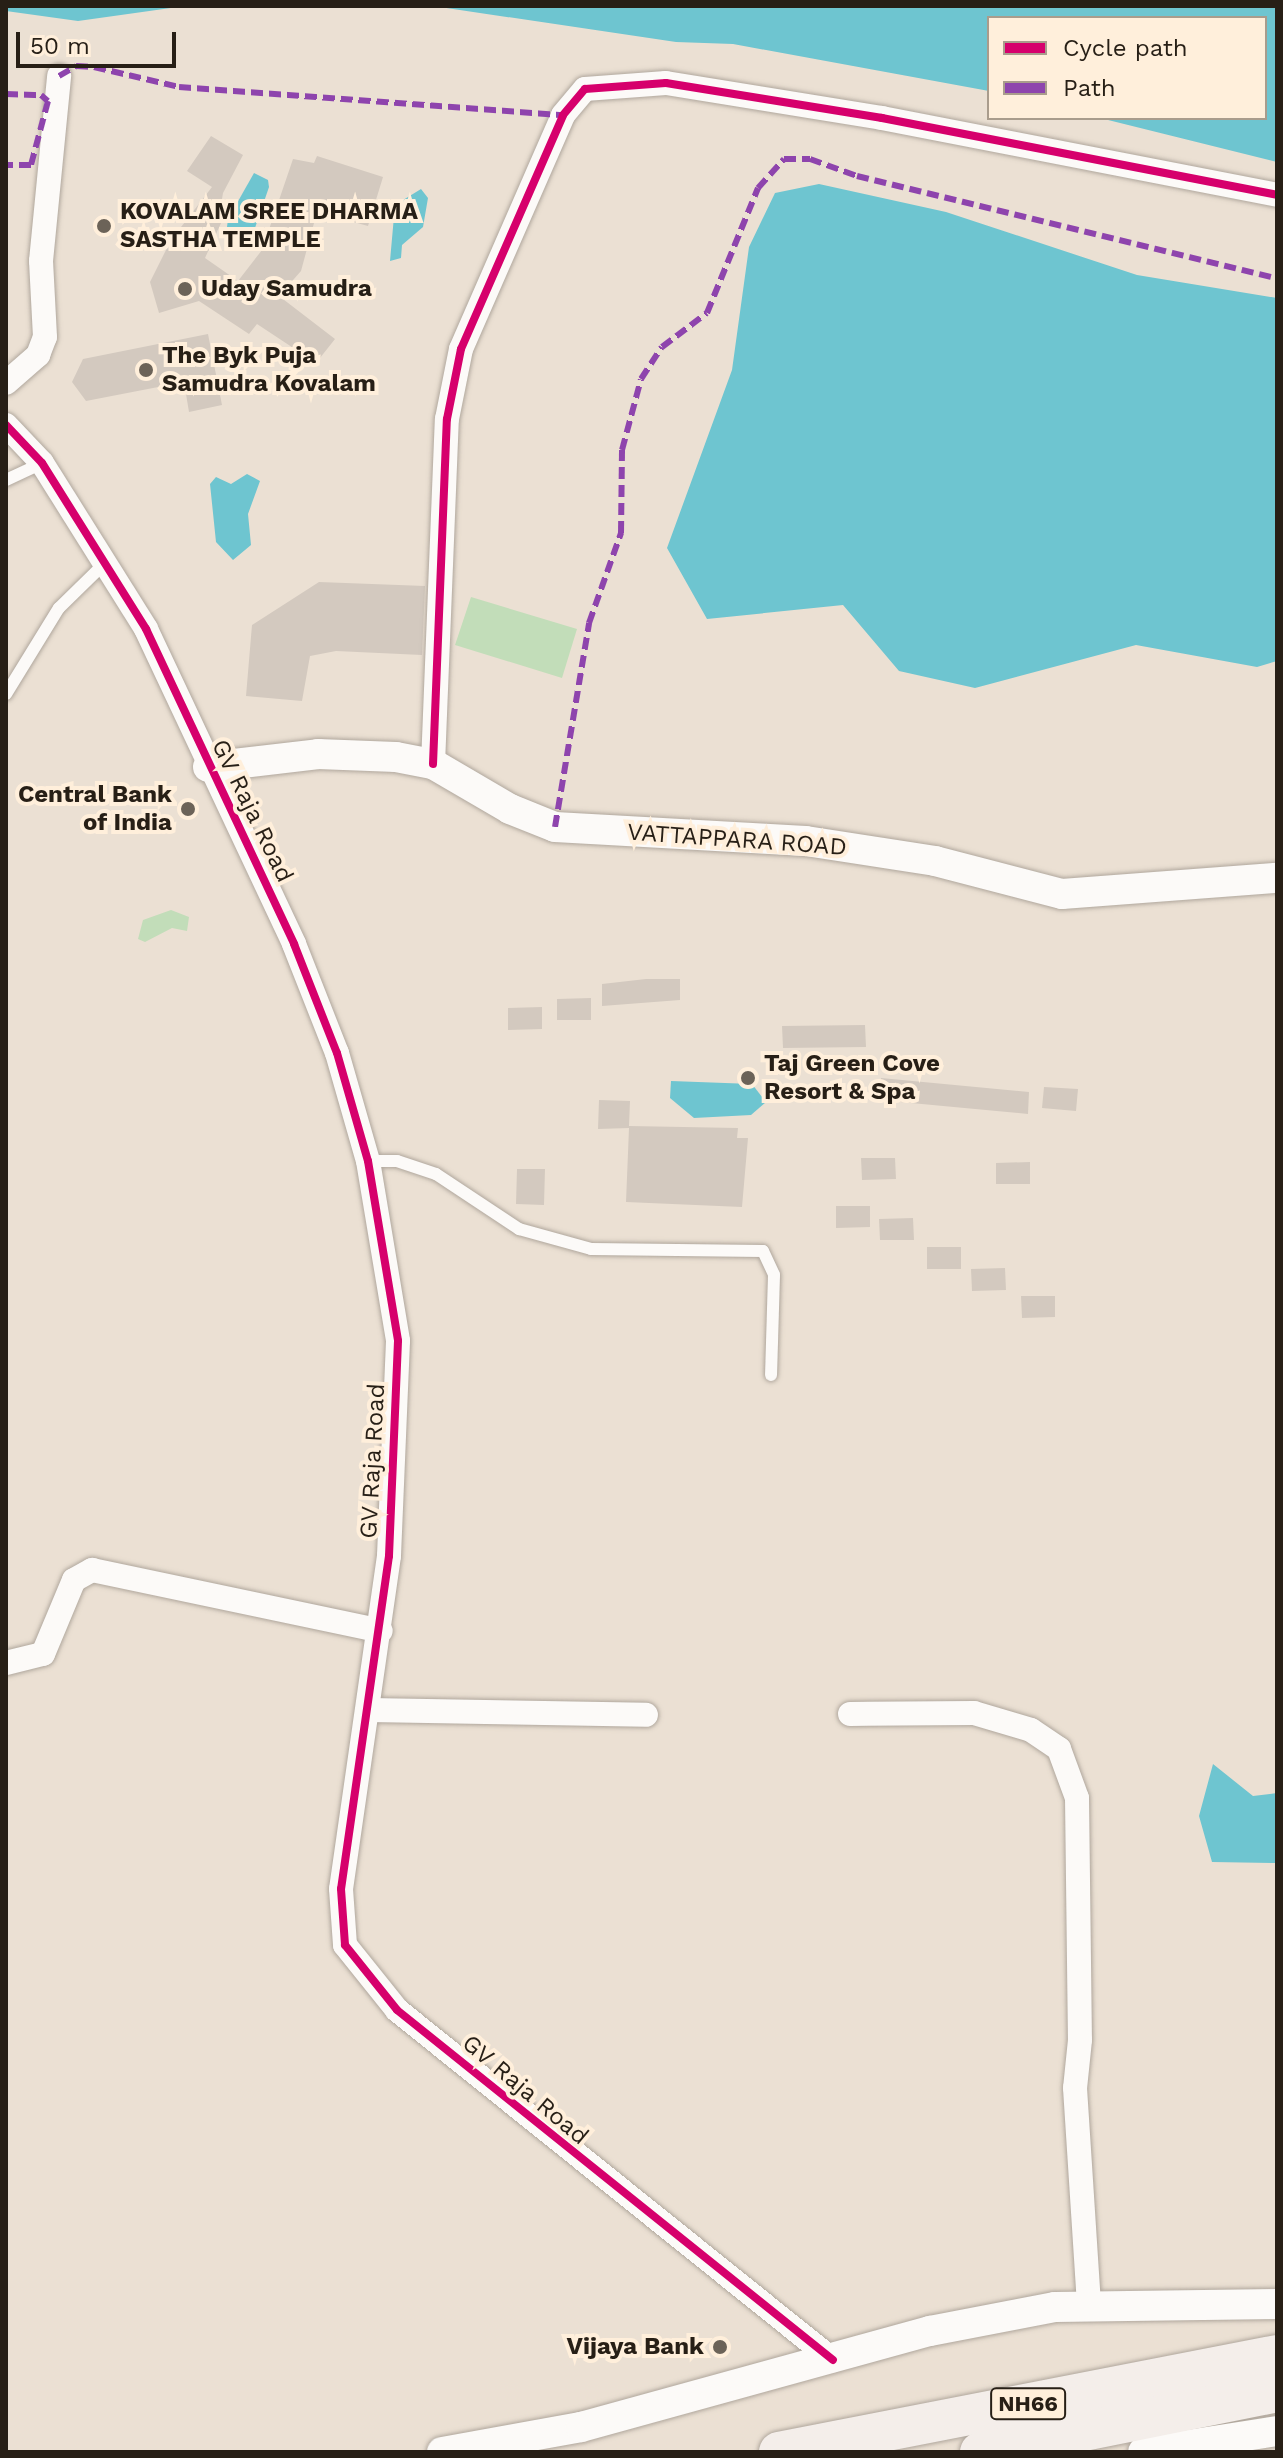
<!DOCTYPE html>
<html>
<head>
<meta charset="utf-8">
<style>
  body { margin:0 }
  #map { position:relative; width:1283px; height:2458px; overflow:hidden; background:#ebe0d3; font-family:"Work Sans",sans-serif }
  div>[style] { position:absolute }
  .green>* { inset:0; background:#c2ddb9 }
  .water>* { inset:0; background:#6ec5d0 }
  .building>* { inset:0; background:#d3c9bf }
  .roads { filter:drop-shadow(0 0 2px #b0a79d) drop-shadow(0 0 2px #b0a79d) }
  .service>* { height:12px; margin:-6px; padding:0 6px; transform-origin:6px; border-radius:6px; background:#fcfaf8 }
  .minor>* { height:24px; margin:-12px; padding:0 12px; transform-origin:12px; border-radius:12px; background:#fcfaf8 }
  .tertiary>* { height:30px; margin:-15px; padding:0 15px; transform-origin:15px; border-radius:15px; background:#fcfaf8 }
  .trunk>* { height:40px; margin:-20px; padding:0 20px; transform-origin:20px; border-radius:20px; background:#f4eeea }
  .quiet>* { height:6px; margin-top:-3px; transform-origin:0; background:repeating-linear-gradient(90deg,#8e44ad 0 12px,transparent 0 18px) }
  .cycleway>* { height:8px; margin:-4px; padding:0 4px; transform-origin:4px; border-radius:4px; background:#d6006c }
  .dots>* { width:22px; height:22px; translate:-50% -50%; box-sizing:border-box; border:4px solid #ffefdb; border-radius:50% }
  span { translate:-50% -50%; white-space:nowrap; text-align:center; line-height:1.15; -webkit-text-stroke:8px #ffefdb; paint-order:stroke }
  .shield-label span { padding:2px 6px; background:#ffefdb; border:2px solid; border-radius:6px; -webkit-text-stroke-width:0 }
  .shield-label { font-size:22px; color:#271f16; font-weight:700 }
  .poi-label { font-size:24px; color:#271f16; font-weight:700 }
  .left { translate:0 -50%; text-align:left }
  .right { translate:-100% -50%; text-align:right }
  .street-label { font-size:24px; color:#271f16 }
  .frame { position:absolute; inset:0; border:8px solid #271f16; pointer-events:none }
  .legend { position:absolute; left:987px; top:16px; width:280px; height:104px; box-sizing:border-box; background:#ffefdb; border:2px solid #a99c8c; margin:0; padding:10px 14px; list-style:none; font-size:24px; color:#271f16 }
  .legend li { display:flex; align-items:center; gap:16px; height:40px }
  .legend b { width:40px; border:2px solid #a99c8c }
  .scale { position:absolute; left:16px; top:32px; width:160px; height:36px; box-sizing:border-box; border:4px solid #271f16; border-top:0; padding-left:10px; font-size:24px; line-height:28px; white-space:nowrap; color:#271f16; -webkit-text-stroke:6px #ffefdb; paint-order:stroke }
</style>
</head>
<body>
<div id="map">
  <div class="green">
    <div style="clip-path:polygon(471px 597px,577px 629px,562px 678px,455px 645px)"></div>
    <div style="clip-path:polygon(171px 910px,189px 917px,187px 931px,172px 928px,145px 942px,138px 939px,143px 920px)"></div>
  </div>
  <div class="water">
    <div style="clip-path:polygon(6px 6px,185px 6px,78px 21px,6px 11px)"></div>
    <div style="clip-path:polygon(433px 6px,1277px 6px,1277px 162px,1100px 118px,1265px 118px,1265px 18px,989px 18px,989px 91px,733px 44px,676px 42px)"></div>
    <div style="clip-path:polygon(254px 173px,268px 180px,269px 187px,255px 228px,241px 236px,227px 227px,228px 219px)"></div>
    <div style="clip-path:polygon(819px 184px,946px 212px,1137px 275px,1277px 298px,1277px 661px,1257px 667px,1136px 645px,975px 688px,899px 671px,843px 605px,707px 619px,667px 548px,732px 370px,749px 247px,775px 193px)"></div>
    <div style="clip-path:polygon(421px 189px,428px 198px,423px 227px,402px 245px,401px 258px,390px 261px,395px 205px)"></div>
    <div style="clip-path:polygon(247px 474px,260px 481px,248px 514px,251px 545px,233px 560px,216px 542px,210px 484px,216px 477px,231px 484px)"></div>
    <div style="clip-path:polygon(671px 1081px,752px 1084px,766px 1102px,751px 1115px,694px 1118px,670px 1098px)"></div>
    <div style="clip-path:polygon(1213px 1764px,1253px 1796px,1277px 1793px,1277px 1863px,1212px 1862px,1199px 1816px)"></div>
  </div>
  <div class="building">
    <div style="clip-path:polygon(211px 136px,243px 155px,223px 193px,221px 205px,227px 210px,205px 258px,238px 281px,262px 250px,293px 159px,314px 163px,317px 156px,383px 177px,368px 226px,317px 212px,301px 271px,279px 296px,335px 339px,316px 363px,257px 324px,249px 334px,199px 301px,159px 313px,150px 282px,171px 240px,212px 187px,187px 171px)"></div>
    <div style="clip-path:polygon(208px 334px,222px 405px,189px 412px,184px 382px,86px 401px,72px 382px,83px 359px)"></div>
    <div style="clip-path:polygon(319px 582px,425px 586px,422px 655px,336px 651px,310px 656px,302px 701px,246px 696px,252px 625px)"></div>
    <div style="clip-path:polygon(646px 979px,680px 979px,680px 1000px,602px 1006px,602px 984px)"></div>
    <div style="clip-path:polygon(591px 998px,591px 1020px,557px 1020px,557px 999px)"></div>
    <div style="clip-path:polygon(542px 1007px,542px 1029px,508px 1030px,508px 1008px)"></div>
    <div style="clip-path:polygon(865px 1025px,866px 1047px,783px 1048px,782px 1026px)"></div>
    <div style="clip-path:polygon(881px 1078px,1029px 1092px,1028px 1114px,879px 1100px)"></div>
    <div style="clip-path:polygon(1044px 1087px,1078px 1089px,1076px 1111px,1042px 1108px)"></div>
    <div style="clip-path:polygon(599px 1100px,630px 1101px,629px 1126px,738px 1128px,737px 1138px,748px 1138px,742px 1207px,626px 1202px,629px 1128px,598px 1129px)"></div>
    <div style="clip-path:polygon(861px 1158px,895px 1158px,896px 1179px,862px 1180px)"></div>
    <div style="clip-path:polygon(1030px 1162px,1030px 1184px,996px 1184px,996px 1163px)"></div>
    <div style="clip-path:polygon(517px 1169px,545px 1169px,544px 1205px,516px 1204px)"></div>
    <div style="clip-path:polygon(836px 1206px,870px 1206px,870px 1227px,836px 1228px)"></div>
    <div style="clip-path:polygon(913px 1218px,914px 1240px,880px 1240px,879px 1219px)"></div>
    <div style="clip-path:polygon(927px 1247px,961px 1247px,961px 1269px,927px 1269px)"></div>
    <div style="clip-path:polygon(1005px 1268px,1006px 1290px,972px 1291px,971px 1269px)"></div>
    <div style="clip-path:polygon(1021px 1296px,1055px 1296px,1055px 1317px,1022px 1318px)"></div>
  </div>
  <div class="roads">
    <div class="service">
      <div style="left:6px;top:480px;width:40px;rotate:-25deg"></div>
      <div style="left:6px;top:694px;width:101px;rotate:-58.4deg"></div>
      <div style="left:59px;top:608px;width:64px;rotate:-44.4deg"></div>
      <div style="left:368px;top:1161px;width:29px"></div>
      <div style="left:397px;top:1161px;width:41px;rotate:18.4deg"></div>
      <div style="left:436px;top:1174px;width:100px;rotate:33.5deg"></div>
      <div style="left:519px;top:1229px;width:75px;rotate:15.5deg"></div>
      <div style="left:591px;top:1249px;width:172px;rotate:0.7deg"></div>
      <div style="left:763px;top:1251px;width:26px;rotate:65deg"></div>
      <div style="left:774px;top:1275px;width:100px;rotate:91.7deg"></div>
    </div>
    <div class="minor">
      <div style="left:6px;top:383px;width:43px;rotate:-41.2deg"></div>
      <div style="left:38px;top:355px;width:19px;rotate:-69deg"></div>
      <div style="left:45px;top:337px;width:76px;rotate:-93deg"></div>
      <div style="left:41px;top:261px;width:186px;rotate:-84.4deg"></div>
      <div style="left:6px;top:425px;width:52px;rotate:46.5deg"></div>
      <div style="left:42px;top:463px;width:196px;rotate:57.9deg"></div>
      <div style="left:146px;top:629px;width:348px;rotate:64.8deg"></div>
      <div style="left:294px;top:944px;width:117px;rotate:68.5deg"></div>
      <div style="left:337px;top:1053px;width:112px;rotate:74deg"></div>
      <div style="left:368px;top:1161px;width:182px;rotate:80.5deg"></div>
      <div style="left:398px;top:1341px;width:215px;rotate:92.4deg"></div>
      <div style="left:389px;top:1556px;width:336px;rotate:98.2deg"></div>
      <div style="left:341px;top:1889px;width:56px;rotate:85.9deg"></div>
      <div style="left:345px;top:1945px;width:83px;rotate:51.3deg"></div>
      <div style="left:397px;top:2010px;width:559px;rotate:38.76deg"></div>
      <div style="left:433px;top:764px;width:345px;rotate:-87.7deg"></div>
      <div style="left:447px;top:419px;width:71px;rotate:-78.7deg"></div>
      <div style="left:461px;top:349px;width:255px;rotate:-66.4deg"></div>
      <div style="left:563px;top:115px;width:34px;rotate:-50deg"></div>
      <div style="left:585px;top:89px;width:81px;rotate:-4.2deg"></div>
      <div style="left:666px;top:83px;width:219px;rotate:9.2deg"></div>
      <div style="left:882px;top:118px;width:402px;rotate:11deg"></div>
      <div style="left:6px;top:1663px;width:38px;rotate:-14deg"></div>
      <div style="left:43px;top:1654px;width:80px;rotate:-67.3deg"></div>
      <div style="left:74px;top:1580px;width:21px;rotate:-29deg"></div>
      <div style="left:92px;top:1570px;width:295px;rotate:11.9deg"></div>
      <div style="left:369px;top:1710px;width:277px;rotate:1deg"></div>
      <div style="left:850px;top:1714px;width:124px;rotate:-0.5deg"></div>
      <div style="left:974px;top:1713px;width:59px;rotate:16.6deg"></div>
      <div style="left:1031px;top:1730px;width:34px;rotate:34deg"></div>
      <div style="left:1059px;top:1749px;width:52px;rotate:69.8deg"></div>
      <div style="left:1077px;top:1798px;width:242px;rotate:89.3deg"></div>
      <div style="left:1080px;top:2040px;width:48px;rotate:95.9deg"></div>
      <div style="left:1075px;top:2088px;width:218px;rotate:86.3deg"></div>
    </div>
    <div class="tertiary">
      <div style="left:208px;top:767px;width:111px;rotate:-6.7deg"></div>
      <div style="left:318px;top:754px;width:78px;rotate:2.2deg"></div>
      <div style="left:396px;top:757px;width:38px;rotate:11deg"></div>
      <div style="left:433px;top:764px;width:89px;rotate:30.3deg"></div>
      <div style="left:510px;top:809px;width:48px;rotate:21.8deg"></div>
      <div style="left:555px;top:827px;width:251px;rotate:3.2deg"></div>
      <div style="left:806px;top:841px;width:131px;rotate:8.8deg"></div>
      <div style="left:935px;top:861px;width:131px;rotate:14.6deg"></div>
      <div style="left:1062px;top:894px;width:216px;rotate:-4.3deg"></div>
      <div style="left:442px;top:2452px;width:141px;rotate:-10.2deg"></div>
      <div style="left:581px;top:2427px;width:362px;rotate:-15.4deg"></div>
      <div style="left:930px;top:2331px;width:127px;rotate:-10.9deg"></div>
      <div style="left:1055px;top:2307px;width:222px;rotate:-0.8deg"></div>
      <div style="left:1143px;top:2452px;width:136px;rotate:-8.9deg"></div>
    </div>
    <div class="trunk">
      <div style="left:779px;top:2452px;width:507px;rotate:-11.02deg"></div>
      <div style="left:980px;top:2452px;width:303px;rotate:-11.4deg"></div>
    </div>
  </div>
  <div class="quiet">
    <div style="left:59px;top:76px;width:20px;rotate:-30deg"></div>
    <div style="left:76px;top:66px;width:18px;rotate:3deg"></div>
    <div style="left:94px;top:67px;width:87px;rotate:13.2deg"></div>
    <div style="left:179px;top:87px;width:385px;rotate:4.2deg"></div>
    <div style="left:6px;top:94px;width:35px;rotate:2deg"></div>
    <div style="left:41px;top:95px;width:9px;rotate:41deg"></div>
    <div style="left:48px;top:101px;width:66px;rotate:104.9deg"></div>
    <div style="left:31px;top:165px;width:25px;rotate:180deg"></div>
    <div style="left:555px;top:827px;width:207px;rotate:-80.5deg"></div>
    <div style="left:589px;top:623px;width:96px;rotate:-70.4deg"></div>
    <div style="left:621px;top:533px;width:83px;rotate:-89.3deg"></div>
    <div style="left:622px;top:450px;width:73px;rotate:-75deg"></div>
    <div style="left:641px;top:379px;width:38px;rotate:-57deg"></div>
    <div style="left:662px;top:347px;width:56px;rotate:-37.1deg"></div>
    <div style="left:707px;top:313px;width:135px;rotate:-67.8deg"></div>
    <div style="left:758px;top:188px;width:39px;rotate:-48deg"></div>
    <div style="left:784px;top:159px;width:26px"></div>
    <div style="left:810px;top:159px;width:50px;rotate:19.9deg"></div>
    <div style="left:857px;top:176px;width:432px;rotate:13.7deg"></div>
  </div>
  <div class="cycleway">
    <div style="left:6px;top:425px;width:52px;rotate:46.5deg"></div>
    <div style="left:42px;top:463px;width:196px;rotate:57.9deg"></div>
    <div style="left:146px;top:629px;width:348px;rotate:64.8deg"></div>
    <div style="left:294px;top:944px;width:117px;rotate:68.5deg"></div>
    <div style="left:337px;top:1053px;width:112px;rotate:74deg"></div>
    <div style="left:368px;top:1161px;width:182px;rotate:80.5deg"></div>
    <div style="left:398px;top:1341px;width:215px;rotate:92.4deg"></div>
    <div style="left:389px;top:1556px;width:336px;rotate:98.2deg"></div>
    <div style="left:341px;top:1889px;width:56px;rotate:85.9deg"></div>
    <div style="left:345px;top:1945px;width:83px;rotate:51.3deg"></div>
    <div style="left:397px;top:2010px;width:559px;rotate:38.76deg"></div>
    <div style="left:433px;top:764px;width:345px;rotate:-87.7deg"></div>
    <div style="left:447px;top:419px;width:71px;rotate:-78.7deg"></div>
    <div style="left:461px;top:349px;width:255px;rotate:-66.4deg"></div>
    <div style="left:563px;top:115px;width:34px;rotate:-50deg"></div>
    <div style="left:585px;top:89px;width:81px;rotate:-4.2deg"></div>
    <div style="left:666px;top:83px;width:219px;rotate:9.2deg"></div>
    <div style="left:882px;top:118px;width:402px;rotate:11deg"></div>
  </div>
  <div class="dots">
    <div style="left:104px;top:226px;background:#6c6358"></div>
    <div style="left:185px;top:289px;background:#6c6358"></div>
    <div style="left:146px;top:370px;background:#6c6358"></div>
    <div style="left:188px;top:809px;background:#6c6358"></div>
    <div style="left:748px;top:1078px;background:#6c6358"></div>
    <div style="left:720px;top:2347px;background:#6c6358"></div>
  </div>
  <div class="shield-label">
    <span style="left:1028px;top:2404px">NH66</span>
  </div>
  <div class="poi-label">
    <span class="left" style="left:120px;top:226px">KOVALAM SREE DHARMA<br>SASTHA TEMPLE</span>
    <span class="left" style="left:201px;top:289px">Uday Samudra</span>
    <span class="left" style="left:162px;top:370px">The Byk Puja<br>Samudra Kovalam</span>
    <span class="right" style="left:172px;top:809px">Central Bank<br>of India</span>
    <span class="left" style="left:764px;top:1078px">Taj Green Cove<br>Resort &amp; Spa</span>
    <span class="right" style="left:704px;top:2347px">Vijaya Bank</span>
  </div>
  <div class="street-label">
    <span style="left:252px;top:811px;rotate:64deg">GV Raja Road</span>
    <span style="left:737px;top:840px;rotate:4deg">VATTAPPARA ROAD</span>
    <span style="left:373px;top:1461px;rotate:-87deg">GV Raja Road</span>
    <span style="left:525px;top:2090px;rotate:40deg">GV Raja Road</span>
  </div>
  <div class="frame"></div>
  <ul class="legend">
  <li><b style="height:10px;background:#d6006c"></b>Cycle path</li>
  <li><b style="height:10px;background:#8e44ad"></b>Path</li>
  </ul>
  <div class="scale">50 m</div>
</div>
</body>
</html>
